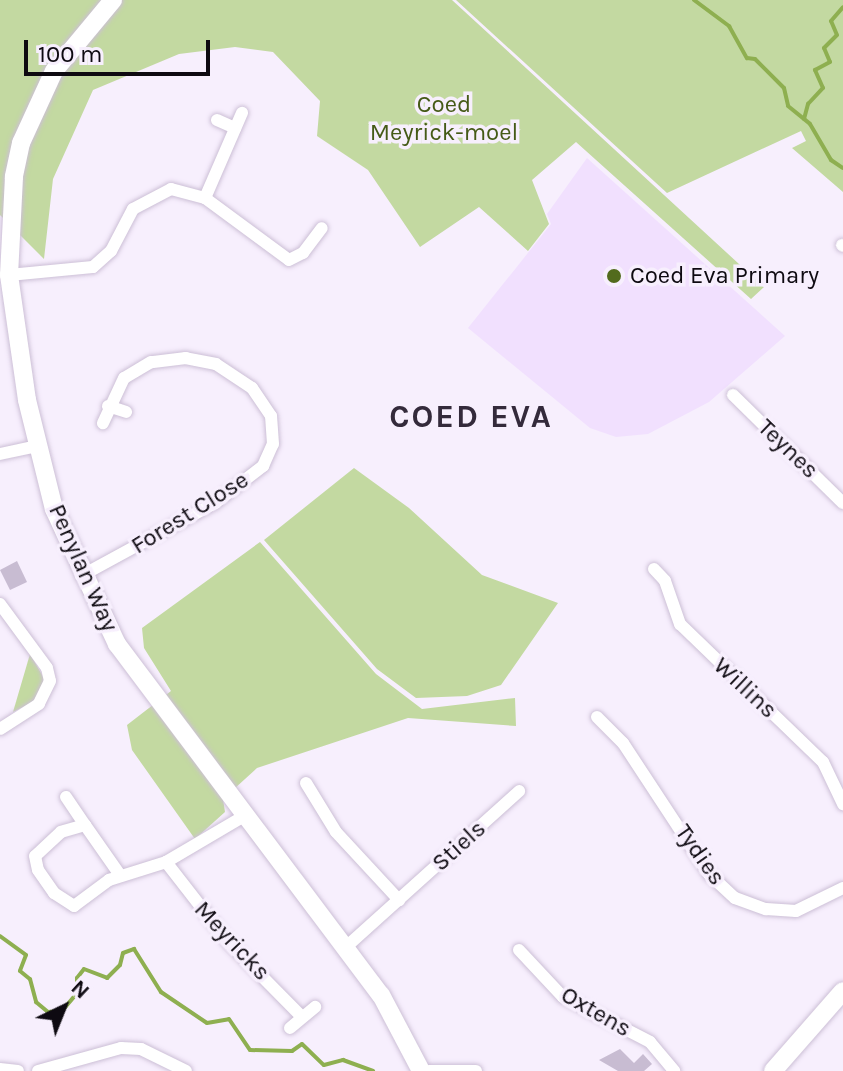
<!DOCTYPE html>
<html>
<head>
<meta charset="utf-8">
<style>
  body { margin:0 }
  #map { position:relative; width:843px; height:1071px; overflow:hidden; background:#f7effd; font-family:Karla,sans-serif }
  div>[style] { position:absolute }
  .built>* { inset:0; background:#f1e0fe }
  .green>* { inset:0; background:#c3d9a1 }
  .stream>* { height:4px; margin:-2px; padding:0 2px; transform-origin:2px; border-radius:2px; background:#8eaf50 }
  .building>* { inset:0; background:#c8bcd2 }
  .roads { filter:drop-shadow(0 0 2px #ccbfd6) drop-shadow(0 0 2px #ccbfd6) }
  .street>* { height:12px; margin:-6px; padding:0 6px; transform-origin:6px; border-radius:6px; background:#fff }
  .secondary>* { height:18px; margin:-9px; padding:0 9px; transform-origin:9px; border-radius:9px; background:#fff }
  .dots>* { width:22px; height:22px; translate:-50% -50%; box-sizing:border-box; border:4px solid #f7effd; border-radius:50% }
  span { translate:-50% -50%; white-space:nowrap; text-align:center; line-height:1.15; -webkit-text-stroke:7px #f7effd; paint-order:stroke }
  .park-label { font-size:24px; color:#455a17 }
  .poi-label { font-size:24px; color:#0e0a11 }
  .left { translate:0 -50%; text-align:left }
  .street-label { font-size:24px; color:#0e0a11 }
  .district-label { font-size:32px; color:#342a3b; font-weight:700; letter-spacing:2px }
  .north { position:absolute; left:24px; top:967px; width:80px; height:80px; -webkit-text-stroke:6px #f7effd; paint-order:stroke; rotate:43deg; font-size:22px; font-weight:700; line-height:32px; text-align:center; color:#0e0a11 }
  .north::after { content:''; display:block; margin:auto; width:28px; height:36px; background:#0e0a11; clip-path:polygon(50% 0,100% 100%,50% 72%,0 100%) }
  .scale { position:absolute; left:24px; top:40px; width:186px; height:36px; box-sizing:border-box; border:4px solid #0e0a11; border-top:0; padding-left:10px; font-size:24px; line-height:28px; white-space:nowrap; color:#0e0a11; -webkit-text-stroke:6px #f7effd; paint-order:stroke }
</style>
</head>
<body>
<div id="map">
  <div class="built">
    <div style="clip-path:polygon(587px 158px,785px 336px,709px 402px,648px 434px,616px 437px,590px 428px,468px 328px,551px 224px,547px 214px)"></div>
  </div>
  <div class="green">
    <div style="clip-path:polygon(0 0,452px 0,764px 287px,751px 299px,576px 142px,532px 180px,549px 224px,528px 251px,479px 207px,420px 247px,368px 170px,317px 136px,320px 101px,273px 52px,235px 47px,179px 54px,93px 90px,53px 179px,44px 259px,0 215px)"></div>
    <div style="clip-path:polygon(456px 0,843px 0,843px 192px,792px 148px,806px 141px,801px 131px,667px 193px)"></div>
    <div style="clip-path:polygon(354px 468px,409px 508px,482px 575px,558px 603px,501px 685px,467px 696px,416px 698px,377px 669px,264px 540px)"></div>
    <div style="clip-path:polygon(260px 542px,376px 674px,422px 709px,515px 698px,516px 726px,408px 718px,257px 768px,223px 799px,225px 812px,195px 839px,132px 750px,127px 725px,171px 691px,144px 648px,142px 628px)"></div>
    <div style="clip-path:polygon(30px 654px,45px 680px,35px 701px,13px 712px)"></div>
  </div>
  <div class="stream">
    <div style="left:694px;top:0;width:44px;rotate:36.6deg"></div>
    <div style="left:729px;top:26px;width:37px;rotate:61deg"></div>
    <div style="left:747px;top:58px;width:8px;rotate:7deg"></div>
    <div style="left:755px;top:59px;width:41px;rotate:45deg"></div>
    <div style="left:784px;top:88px;width:18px;rotate:77deg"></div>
    <div style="left:788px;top:106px;width:28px;rotate:39deg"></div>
    <div style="left:810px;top:124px;width:42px;rotate:59.7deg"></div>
    <div style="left:831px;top:160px;width:14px;rotate:34deg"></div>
    <div style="left:804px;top:119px;width:16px;rotate:-75deg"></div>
    <div style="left:808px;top:104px;width:22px;rotate:-47deg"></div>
    <div style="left:823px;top:88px;width:20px;rotate:-114deg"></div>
    <div style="left:815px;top:70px;width:17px;rotate:-28deg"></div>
    <div style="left:830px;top:62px;width:15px;rotate:-113deg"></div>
    <div style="left:824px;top:48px;width:18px;rotate:-45deg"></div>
    <div style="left:837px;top:35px;width:15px;rotate:-113deg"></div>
    <div style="left:831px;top:21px;width:18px;rotate:-49deg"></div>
    <div style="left:0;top:936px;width:32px;rotate:36deg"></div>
    <div style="left:26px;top:955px;width:17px;rotate:111deg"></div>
    <div style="left:20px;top:971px;width:13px;rotate:39deg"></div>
    <div style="left:30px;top:979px;width:24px;rotate:75deg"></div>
    <div style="left:36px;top:1002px;width:16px;rotate:40deg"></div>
    <div style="left:48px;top:1012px;width:14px;rotate:-4deg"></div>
    <div style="left:62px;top:1011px;width:23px;rotate:-50deg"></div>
    <div style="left:77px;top:993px;width:15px;rotate:-90deg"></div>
    <div style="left:77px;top:978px;width:11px;rotate:-52deg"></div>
    <div style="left:84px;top:969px;width:25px;rotate:21deg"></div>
    <div style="left:107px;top:978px;width:18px;rotate:-45deg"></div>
    <div style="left:120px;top:965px;width:12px;rotate:-76deg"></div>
    <div style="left:123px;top:953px;width:12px;rotate:-20deg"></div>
    <div style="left:134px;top:949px;width:51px;rotate:57.9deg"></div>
    <div style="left:161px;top:992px;width:55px;rotate:34deg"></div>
    <div style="left:207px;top:1023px;width:22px;rotate:-10deg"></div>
    <div style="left:229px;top:1019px;width:37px;rotate:56deg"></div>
    <div style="left:250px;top:1050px;width:42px;rotate:1.4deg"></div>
    <div style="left:292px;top:1051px;width:12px;rotate:-35deg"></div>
    <div style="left:302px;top:1044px;width:30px;rotate:44deg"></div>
    <div style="left:324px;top:1065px;width:20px;rotate:-15deg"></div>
    <div style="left:343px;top:1060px;width:32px;rotate:20deg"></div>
  </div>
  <div class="building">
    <div style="clip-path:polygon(17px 561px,27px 582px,10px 590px,0 570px)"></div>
    <div style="clip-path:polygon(620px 1049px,634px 1063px,643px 1054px,652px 1064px,644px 1071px,618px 1071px,599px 1060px)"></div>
  </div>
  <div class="roads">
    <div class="street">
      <div style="left:217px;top:120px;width:20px;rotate:24deg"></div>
      <div style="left:205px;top:198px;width:93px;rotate:-66.5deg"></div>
      <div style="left:842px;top:245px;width:1px;rotate:45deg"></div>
      <div style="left:9px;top:275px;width:84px;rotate:-5.4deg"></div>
      <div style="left:93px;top:267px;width:24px;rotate:-42deg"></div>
      <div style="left:111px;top:251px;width:47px;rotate:-62.4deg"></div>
      <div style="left:133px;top:209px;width:43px;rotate:-27.8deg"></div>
      <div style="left:171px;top:189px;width:35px;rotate:15deg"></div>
      <div style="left:205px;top:198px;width:104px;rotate:36.4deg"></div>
      <div style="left:289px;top:260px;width:16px;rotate:-27deg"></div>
      <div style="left:303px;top:253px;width:31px;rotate:-53deg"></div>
      <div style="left:733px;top:395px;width:154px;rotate:44.5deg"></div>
      <div style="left:108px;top:406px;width:19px;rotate:18deg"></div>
      <div style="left:0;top:454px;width:40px;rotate:-12deg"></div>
      <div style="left:654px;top:569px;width:16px;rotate:47deg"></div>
      <div style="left:665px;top:581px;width:46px;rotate:70.8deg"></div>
      <div style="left:680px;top:624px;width:199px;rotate:44deg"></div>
      <div style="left:823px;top:762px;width:47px;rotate:64.5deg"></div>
      <div style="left:81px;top:576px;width:153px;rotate:-28.6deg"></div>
      <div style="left:215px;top:503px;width:61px;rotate:-37.6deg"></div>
      <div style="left:263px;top:466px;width:24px;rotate:-66deg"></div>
      <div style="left:273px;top:444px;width:28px;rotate:-94deg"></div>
      <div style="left:271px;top:416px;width:34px;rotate:-124deg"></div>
      <div style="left:252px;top:388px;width:43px;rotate:-146.3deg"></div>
      <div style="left:216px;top:364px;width:31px;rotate:-169deg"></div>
      <div style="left:186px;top:358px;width:35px;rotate:173deg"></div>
      <div style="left:151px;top:362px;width:31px;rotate:149deg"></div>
      <div style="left:124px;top:378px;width:50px;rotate:115deg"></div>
      <div style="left:0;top:604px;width:79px;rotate:53.7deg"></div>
      <div style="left:47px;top:668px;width:13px;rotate:77deg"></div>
      <div style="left:50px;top:681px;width:25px;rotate:116deg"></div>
      <div style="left:39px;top:704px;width:46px;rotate:147.3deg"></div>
      <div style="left:597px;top:717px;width:37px;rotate:45deg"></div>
      <div style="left:623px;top:743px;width:157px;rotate:56.7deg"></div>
      <div style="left:709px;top:874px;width:35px;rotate:43deg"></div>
      <div style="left:735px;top:898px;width:33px;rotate:20deg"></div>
      <div style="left:766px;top:909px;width:30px;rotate:4deg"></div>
      <div style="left:796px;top:911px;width:52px;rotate:-26.1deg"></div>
      <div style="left:306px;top:783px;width:57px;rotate:58.5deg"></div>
      <div style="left:336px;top:832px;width:93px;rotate:47.2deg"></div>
      <div style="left:66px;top:797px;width:34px;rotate:56deg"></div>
      <div style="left:166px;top:862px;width:103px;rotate:52.1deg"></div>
      <div style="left:229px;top:943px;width:104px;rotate:45.4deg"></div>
      <div style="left:120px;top:875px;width:61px;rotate:-125deg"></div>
      <div style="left:85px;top:825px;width:25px;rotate:164deg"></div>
      <div style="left:61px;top:832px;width:35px;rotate:137deg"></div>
      <div style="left:35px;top:856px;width:14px;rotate:78deg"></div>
      <div style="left:38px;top:870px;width:28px;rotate:55deg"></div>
      <div style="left:54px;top:893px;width:24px;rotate:33deg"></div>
      <div style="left:74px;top:906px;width:44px;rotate:-36.6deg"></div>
      <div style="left:109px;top:880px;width:60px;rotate:-17.5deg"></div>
      <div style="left:166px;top:862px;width:91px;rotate:-30.5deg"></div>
      <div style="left:346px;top:947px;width:233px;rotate:-42deg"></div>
      <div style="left:519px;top:950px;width:64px;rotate:46.9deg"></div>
      <div style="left:563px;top:997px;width:98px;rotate:27.3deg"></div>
      <div style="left:650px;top:1042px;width:38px;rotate:50deg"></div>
      <div style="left:290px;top:1028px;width:33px;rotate:-40deg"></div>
      <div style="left:0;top:1069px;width:18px;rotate:6deg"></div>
      <div style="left:38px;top:1071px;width:86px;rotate:-15.5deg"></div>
      <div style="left:121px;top:1048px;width:20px;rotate:3deg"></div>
      <div style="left:141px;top:1049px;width:50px;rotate:26.1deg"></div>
      <div style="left:429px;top:1071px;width:47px"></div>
    </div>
    <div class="secondary">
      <div style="left:113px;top:0;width:92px;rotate:129.7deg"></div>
      <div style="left:54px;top:71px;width:79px;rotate:114.6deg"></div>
      <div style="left:21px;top:143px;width:35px;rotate:102deg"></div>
      <div style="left:14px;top:177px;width:98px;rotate:92.9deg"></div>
      <div style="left:9px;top:275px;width:126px;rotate:81.8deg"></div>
      <div style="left:27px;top:400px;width:112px;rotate:76.1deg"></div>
      <div style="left:54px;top:509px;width:149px;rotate:65deg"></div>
      <div style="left:117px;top:644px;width:439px;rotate:53.1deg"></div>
      <div style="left:381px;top:995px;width:86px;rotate:62.2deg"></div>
      <div style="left:773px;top:1071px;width:106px;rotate:-48.8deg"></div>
    </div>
  </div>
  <div class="dots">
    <div style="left:614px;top:276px;background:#526b1d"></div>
  </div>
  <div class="park-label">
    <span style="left:444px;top:119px">Coed<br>Meyrick-moel</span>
  </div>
  <div class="poi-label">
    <span class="left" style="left:630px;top:276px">Coed Eva Primary</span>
  </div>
  <div class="street-label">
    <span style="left:788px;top:449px;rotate:44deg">Teynes</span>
    <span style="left:190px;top:513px;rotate:-32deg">Forest Close</span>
    <span style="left:83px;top:568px;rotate:66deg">Penylan Way</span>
    <span style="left:745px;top:688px;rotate:43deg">Willins</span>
    <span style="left:459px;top:846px;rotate:-42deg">Stiels</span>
    <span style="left:700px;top:855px;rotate:55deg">Tydies</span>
    <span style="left:232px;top:941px;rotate:47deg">Meyricks</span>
    <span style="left:596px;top:1012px;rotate:30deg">Oxtens</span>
  </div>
  <div class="district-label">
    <span style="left:471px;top:417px">COED EVA</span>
  </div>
  <div class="north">N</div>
  <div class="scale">100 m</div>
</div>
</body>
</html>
